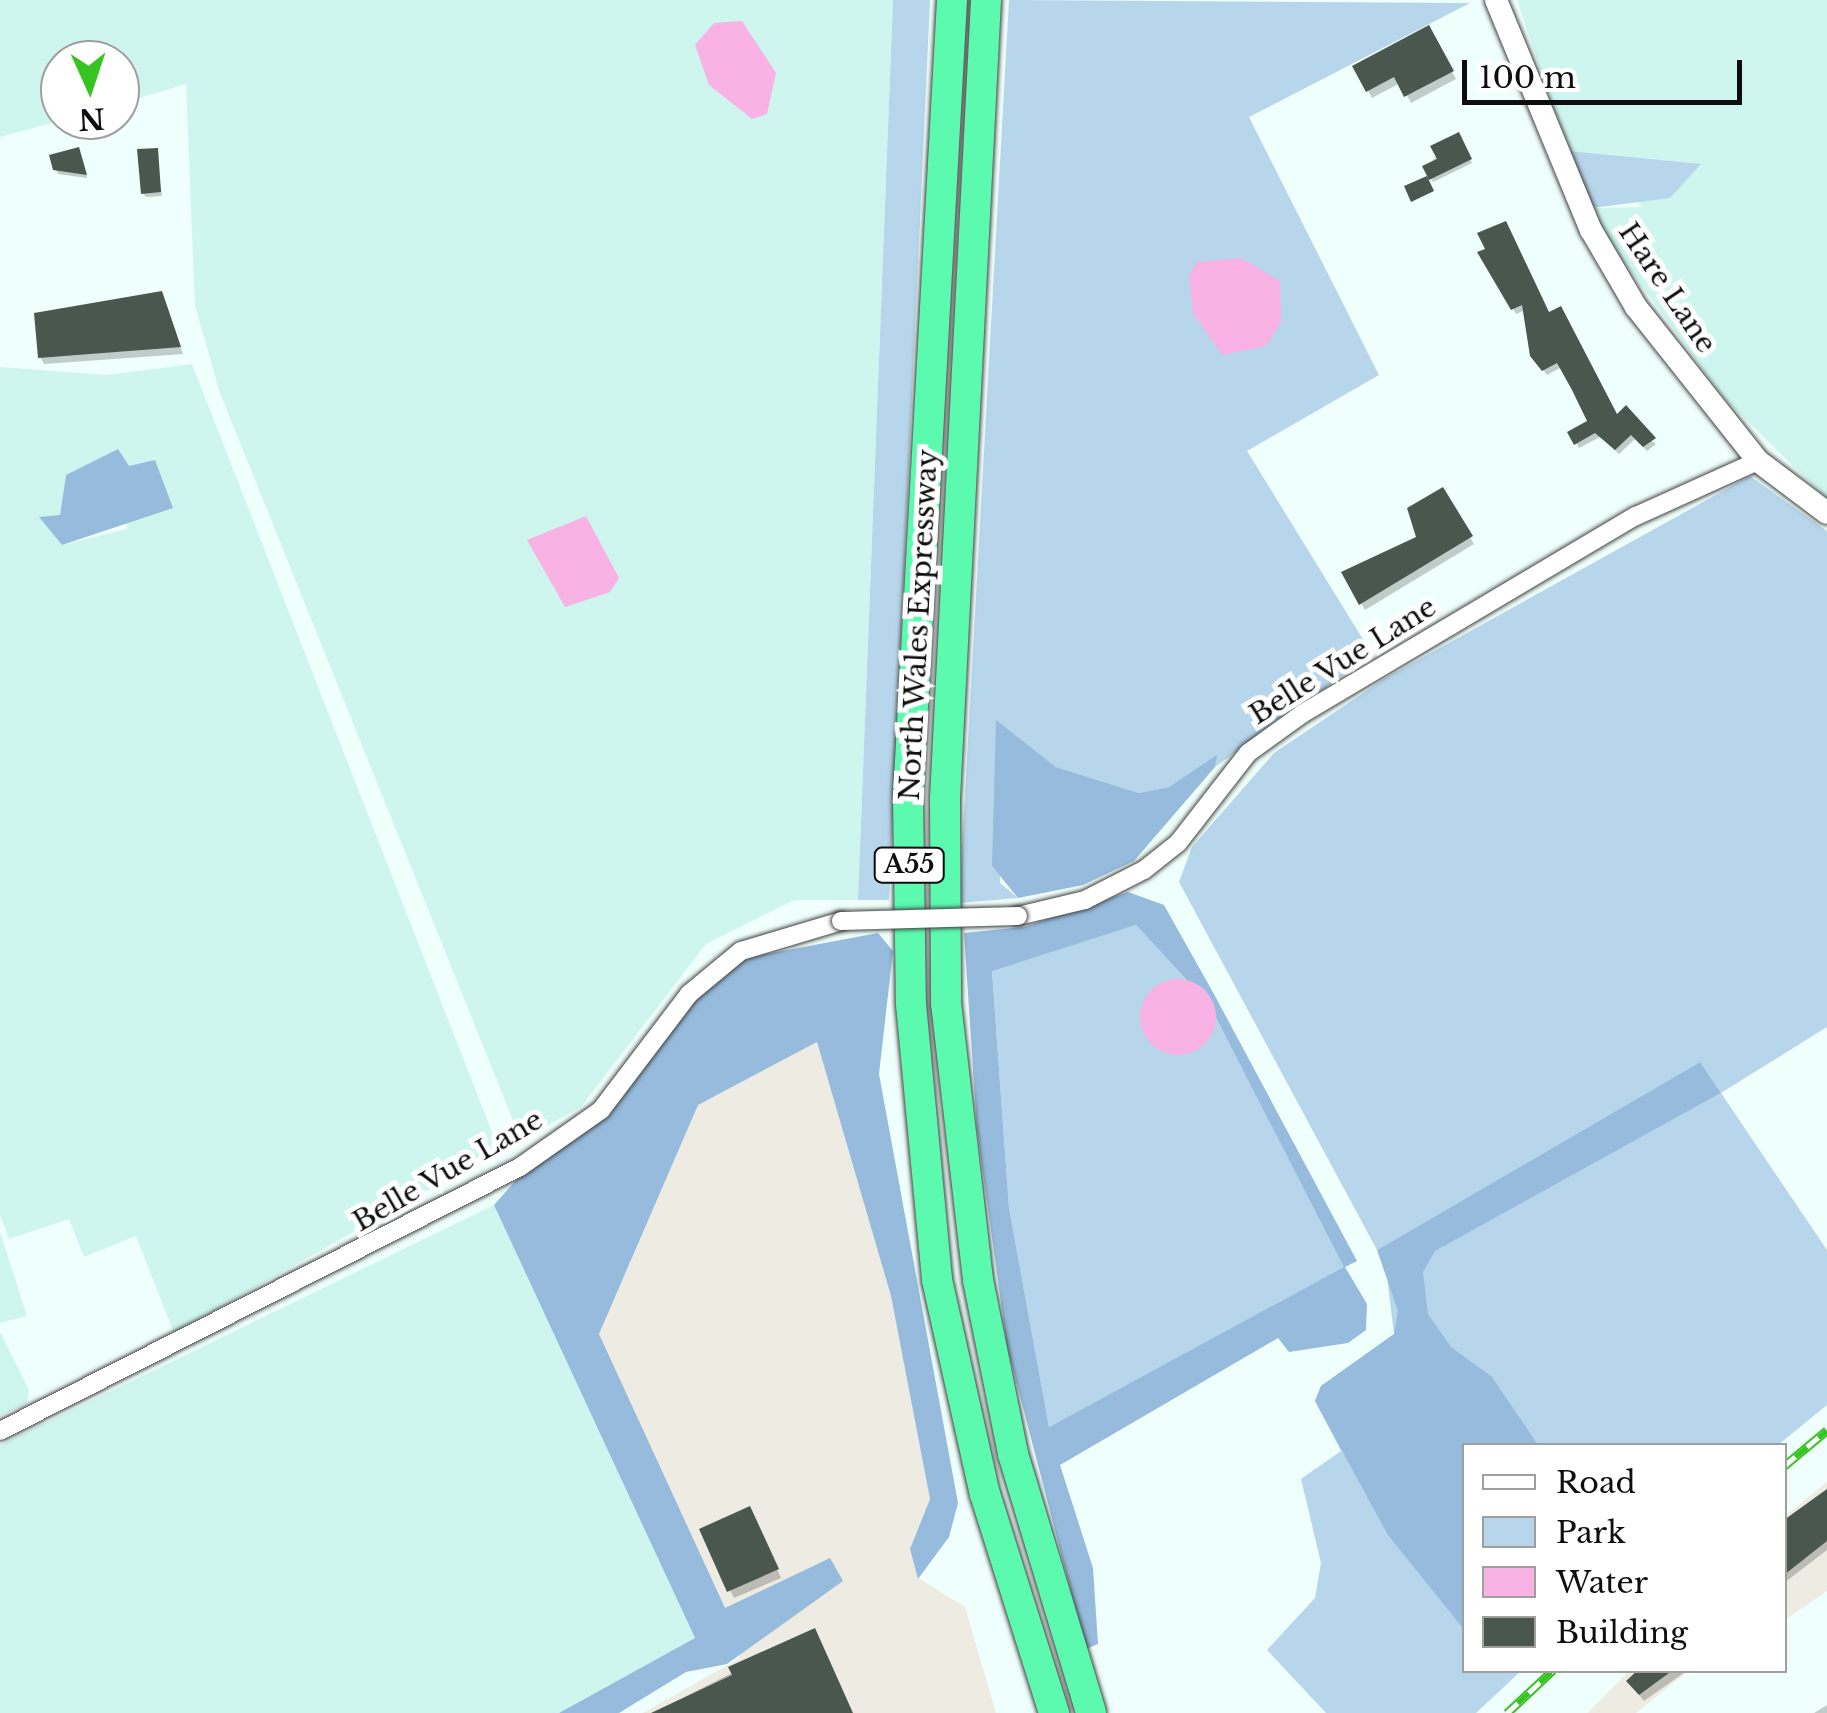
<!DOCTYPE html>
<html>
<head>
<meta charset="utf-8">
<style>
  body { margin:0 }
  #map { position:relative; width:1827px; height:1713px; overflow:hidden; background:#effffb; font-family:"Libre Baskerville",serif }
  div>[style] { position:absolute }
  .industrial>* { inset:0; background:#edebe2 }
  .farmland>* { inset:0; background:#cef6ef }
  .green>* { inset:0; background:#b7d6eb }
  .forest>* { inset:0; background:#96bbdc }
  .water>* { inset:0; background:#f8b2e4 }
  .round { border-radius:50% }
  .shadow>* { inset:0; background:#0003 }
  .building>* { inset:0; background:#4a574e }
  .roads { filter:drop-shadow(0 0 2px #414141) drop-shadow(0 0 2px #414141) }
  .minor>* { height:18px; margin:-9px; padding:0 9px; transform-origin:9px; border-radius:9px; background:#fff }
  .tertiary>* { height:22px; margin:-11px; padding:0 11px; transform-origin:11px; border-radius:11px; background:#fff }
  .trunk>* { height:30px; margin:-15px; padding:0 15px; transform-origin:15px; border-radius:15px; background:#5bfaae }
  .rail>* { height:9px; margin-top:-4.5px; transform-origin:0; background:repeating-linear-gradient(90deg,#fff 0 15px,#37c321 0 30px); box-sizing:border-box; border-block:2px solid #37c321 }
  .bridges { filter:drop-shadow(0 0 2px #414141) drop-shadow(0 0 2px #414141) }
  .minor-bridge>* { height:18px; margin:-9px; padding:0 9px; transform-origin:9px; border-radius:9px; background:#fff }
  span { translate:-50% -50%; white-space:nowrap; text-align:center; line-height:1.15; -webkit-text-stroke:10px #fff; paint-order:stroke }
  .shield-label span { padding:2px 8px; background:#fff; border:2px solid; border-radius:8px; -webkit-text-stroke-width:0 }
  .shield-label { font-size:25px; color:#0e0e0e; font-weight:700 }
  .street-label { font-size:28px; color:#0e0e0e }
  .legend { position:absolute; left:1462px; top:1443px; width:325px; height:230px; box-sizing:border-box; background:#fff; border:2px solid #9f9f9f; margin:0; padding:12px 18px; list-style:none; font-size:30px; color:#0e0e0e }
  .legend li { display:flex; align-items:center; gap:20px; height:50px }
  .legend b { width:50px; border:2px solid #9f9f9f }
  .north { position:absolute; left:40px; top:40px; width:100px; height:100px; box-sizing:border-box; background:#fff; border:2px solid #9f9f9f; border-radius:50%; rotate:177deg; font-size:28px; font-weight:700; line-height:40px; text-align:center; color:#0e0e0e }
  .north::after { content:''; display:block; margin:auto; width:35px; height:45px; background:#37c321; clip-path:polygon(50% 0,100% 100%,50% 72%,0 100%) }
  .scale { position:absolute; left:1462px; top:60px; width:280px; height:45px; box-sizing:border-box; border:5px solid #0e0e0e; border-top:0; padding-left:12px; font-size:30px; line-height:35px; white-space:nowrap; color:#0e0e0e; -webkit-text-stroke:8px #fff; paint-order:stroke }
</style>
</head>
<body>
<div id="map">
  <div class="industrial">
    <div style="clip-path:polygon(817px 1042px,891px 1296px,930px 1499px,910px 1549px,918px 1578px,965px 1607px,996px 1713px,643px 1713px,740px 1658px,599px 1334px,698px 1105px)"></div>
    <div style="clip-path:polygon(1827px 1482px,1827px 1591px,1785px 1620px,1785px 1516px)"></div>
    <div style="clip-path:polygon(1629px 1671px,1688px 1671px,1636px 1713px,1588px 1713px)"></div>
  </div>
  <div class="farmland">
    <div style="clip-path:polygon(0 0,893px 0,858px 900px,794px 900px,706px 944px,581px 1107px,521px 1140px,220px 393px,195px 306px,186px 84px,120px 104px,120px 60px,60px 60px,63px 120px,0 137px)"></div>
    <div style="clip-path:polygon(1517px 0,1827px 0,1827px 499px,1724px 398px,1608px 240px,1592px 208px,1643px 207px,1568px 151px)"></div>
    <div style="clip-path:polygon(evenodd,192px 364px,499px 1150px,174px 1333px,136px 1236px,84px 1257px,69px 1219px,9px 1239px,0 1215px,0 367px,107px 375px,192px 364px,129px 466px,127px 529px,62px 545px,40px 518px,60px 515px,66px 475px,129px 466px)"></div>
    <div style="clip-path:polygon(494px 1205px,695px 1638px,559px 1713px,0 1713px,0 1445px)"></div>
    <div style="clip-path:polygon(0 1232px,27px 1316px,0 1323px)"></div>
    <div style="clip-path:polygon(0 1332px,29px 1390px,27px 1403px,0 1416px)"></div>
  </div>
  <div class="green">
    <div style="clip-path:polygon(893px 0,930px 0,889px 900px,858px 900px)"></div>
    <div style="clip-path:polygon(1009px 0,1470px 3px,1249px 117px,1379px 375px,1247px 451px,1372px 654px,1215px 767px,1216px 757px,1169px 787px,1139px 793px,1056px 767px,996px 721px,1000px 883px,1018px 898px,959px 903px)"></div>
    <div style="clip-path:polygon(1568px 151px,1701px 164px,1670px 198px,1592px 208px)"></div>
    <div style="clip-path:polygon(1750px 476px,1827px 531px,1827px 1027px,1721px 1093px,1827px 1250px,1827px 1405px,1778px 1445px,1464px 1446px,1464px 1670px,1521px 1671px,1476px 1713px,1326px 1713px,1267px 1650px,1315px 1598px,1321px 1563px,1301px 1479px,1341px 1451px,1315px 1401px,1321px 1386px,1394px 1334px,1387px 1277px,1721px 1093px,1700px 1062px,1377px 1250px,1179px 882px,1192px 847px,1274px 753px,1384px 679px)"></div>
    <div style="clip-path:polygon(1136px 925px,1209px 1004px,1345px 1267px,1049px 1427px,1009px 1208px,992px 970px)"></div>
  </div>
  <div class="forest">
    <div style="clip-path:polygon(118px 449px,129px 466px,155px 460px,173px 508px,62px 545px,39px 517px,60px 515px,66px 475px)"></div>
    <div style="clip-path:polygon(996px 720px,1056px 767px,1139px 793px,1169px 787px,1217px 755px,1215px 767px,1134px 861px,1083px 885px,1018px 898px,992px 866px)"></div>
    <div style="clip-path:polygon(evenodd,1128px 892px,1164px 905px,1215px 996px,1357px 1261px,1345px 1267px,1367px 1304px,1366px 1330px,1348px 1343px,1289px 1352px,1278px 1338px,1060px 1465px,1093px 1568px,1098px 1644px,1086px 1649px,1007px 1346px,977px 1129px,964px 933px,1024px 927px,1128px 892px,1136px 925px,1209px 1004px,1344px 1267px,1049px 1427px,1009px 1208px,992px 971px,1136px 925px)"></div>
    <div style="clip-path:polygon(878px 933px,893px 951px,879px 1074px,958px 1503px,949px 1537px,918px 1579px,910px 1549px,930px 1499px,891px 1296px,817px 1042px,698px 1105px,599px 1334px,725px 1608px,830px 1558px,843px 1581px,727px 1664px,686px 1672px,619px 1713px,559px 1713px,695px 1638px,494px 1205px,524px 1171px,608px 1113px,695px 998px,744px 958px)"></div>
    <div style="clip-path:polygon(1700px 1062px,1721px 1093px,1435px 1251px,1423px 1272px,1428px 1314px,1451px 1347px,1492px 1377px,1538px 1445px,1464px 1446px,1462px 1627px,1388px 1535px,1315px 1401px,1321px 1386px,1394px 1334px,1398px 1311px,1377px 1250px)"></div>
  </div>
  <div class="water">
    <div style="clip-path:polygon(742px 21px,776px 73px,767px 114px,752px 119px,709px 85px,695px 45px,714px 23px)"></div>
    <div style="clip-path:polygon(1241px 258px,1280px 281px,1281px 322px,1266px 346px,1222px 355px,1193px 313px,1189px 275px,1197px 262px)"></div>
    <div style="clip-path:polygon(586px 516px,619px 578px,610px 592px,565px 607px,527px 540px)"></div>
    <div class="round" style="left:1140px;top:979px;width:76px;height:76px"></div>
  </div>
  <div class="shadow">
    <div style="clip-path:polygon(1428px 28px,1456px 79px,1411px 103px,1400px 83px,1372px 98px,1355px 67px)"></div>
    <div style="clip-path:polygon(1458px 135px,1472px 163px,1433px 182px,1426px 167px)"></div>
    <div style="clip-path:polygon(156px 150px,162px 196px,146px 197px,143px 193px)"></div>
    <div style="clip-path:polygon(81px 154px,87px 178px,58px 174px,56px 169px)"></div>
    <div style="clip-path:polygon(1481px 253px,1548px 315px,1616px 418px,1656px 444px,1647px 451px,1635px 439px,1619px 454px,1600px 437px,1579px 448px,1570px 433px,1590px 422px,1562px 367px,1547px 375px,1537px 361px,1525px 310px,1516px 314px)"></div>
    <div style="clip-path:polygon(165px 301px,183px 354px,44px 364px,40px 357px)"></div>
    <div style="clip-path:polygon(1442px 490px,1474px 544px,1365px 610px,1345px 573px,1419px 539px)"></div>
    <div style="clip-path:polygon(1827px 1491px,1827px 1550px,1784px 1583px,1784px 1551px)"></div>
    <div style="clip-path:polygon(754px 1517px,781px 1578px,734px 1598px,702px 1530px)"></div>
    <div style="clip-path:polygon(814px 1631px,852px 1713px,653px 1713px)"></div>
    <div style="clip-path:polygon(1637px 1670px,1688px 1670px,1644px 1701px,1629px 1682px)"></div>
    <div style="clip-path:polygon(1827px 1705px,1827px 1713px,1814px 1713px)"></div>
  </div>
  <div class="building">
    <div style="clip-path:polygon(1429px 25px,1454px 71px,1404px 97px,1394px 77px,1366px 92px,1352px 66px)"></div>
    <div style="clip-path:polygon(1459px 132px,1472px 159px,1429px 180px,1422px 166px,1437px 159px,1430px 146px)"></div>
    <div style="clip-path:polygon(79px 147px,87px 175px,53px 170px,49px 155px)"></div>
    <div style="clip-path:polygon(158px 148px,161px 192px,141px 194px,137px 149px)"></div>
    <div style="clip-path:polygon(1427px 176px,1434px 191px,1411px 202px,1404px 186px)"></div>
    <div style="clip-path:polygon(1506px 221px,1549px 312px,1561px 306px,1617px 414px,1626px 405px,1656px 438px,1643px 447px,1631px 435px,1615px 450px,1595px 433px,1574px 445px,1567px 432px,1587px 421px,1572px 390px,1557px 363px,1542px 371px,1530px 356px,1522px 305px,1511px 310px,1477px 252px,1485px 249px,1477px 233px)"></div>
    <div style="clip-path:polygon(162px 291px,181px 347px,38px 358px,34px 313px)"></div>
    <div style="clip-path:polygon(1443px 487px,1473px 536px,1359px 605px,1341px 572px,1416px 537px,1407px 508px)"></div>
    <div style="clip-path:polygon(1827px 1489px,1827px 1541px,1784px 1575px,1784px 1520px)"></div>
    <div style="clip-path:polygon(750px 1506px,779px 1569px,727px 1592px,699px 1529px)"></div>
    <div style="clip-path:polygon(815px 1628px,853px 1713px,651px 1713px,732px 1675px,728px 1667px)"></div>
    <div style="clip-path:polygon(1638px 1670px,1673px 1670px,1639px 1695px,1626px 1681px)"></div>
  </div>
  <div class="roads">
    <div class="minor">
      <div style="left:1018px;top:916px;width:69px;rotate:-13.4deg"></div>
      <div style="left:1085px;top:900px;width:66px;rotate:-27deg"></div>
      <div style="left:1144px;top:870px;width:43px;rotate:-38.5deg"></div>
      <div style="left:1178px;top:843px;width:114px;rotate:-52.1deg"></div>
      <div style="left:1248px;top:753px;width:67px;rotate:-35.8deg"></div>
      <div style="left:1302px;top:714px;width:388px;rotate:-30.7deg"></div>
      <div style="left:1636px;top:516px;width:134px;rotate:-24.3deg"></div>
      <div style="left:0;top:1431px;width:583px;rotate:-26.92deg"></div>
      <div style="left:520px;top:1167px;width:99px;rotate:-35.1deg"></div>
      <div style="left:601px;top:1110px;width:146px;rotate:-52.8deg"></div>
      <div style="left:689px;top:994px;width:67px;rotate:-39.6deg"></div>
      <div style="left:741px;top:951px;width:104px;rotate:-16.7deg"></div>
    </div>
    <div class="tertiary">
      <div style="left:1496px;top:0;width:249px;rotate:67.6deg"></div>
      <div style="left:1591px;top:230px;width:89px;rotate:59.7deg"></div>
      <div style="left:1636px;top:307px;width:196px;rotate:51.6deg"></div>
      <div style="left:1758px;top:461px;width:86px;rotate:37deg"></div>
    </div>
    <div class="trunk">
      <div style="left:952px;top:0;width:797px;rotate:93.16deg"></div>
      <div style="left:908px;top:796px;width:208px;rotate:89.2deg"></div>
      <div style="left:911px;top:1004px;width:277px;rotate:84.6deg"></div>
      <div style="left:937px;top:1280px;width:219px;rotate:77.4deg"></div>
      <div style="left:985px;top:1494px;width:230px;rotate:72.5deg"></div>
      <div style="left:986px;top:0;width:799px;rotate:92.94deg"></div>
      <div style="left:945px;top:798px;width:205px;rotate:89.7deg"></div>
      <div style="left:946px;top:1003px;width:279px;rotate:83.4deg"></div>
      <div style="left:978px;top:1280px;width:177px;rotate:78.6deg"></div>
      <div style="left:1013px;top:1454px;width:270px;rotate:73.2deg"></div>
    </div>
  </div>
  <div class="rail">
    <div style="left:1784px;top:1466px;width:56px;rotate:-39.9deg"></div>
    <div style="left:1507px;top:1713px;width:63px;rotate:-43.1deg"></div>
  </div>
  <div class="bridges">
    <div class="minor-bridge">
      <div style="left:841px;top:921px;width:177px;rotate:-1.6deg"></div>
    </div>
  </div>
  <div class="shield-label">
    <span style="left:909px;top:865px">A55</span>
  </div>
  <div class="street-label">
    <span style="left:1667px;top:288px;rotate:56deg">Hare Lane</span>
    <span style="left:919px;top:625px;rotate:-87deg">North Wales Expressway</span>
    <span style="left:1343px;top:661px;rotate:-32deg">Belle Vue Lane</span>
    <span style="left:448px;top:1171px;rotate:-30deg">Belle Vue Lane</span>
  </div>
  <ul class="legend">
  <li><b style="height:12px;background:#fff"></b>Road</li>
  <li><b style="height:28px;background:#b7d6eb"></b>Park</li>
  <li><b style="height:28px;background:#f8b2e4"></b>Water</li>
  <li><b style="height:28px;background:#4a574e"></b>Building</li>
  </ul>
  <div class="north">N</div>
  <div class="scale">100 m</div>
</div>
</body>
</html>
